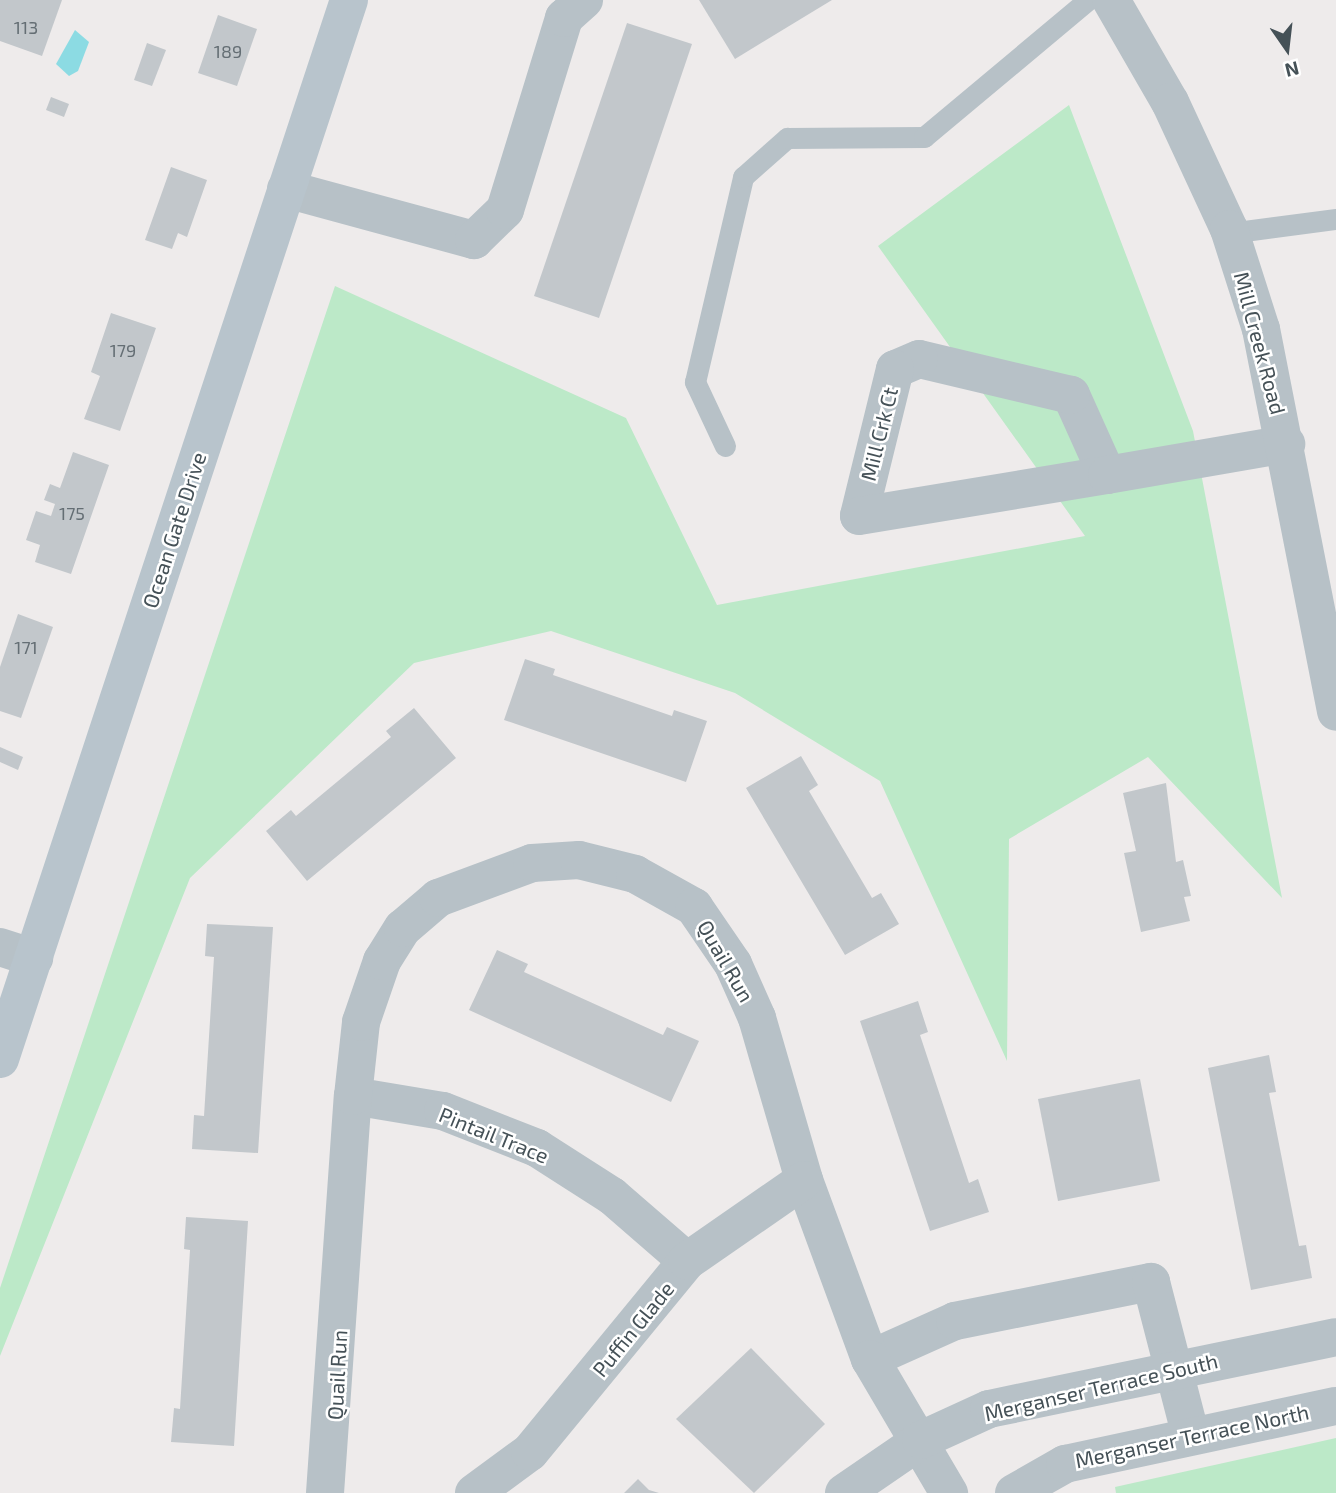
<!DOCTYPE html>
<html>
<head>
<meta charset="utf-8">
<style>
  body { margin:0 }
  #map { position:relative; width:1336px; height:1493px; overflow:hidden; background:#eeebeb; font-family:"Exo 2",sans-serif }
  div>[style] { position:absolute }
  .green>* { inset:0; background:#bce9c8 }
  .water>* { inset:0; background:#8cdbe3 }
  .building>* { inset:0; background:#c2c7cb }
  .service>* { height:21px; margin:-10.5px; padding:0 10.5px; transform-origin:10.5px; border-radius:10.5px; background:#b7c1c7 }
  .minor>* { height:38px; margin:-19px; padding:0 19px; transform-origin:19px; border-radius:19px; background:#b7c1c7 }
  .tertiary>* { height:38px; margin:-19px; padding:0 19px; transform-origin:19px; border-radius:19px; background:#b7c1c7 }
  .secondary>* { height:38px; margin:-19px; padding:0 19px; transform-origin:19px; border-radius:19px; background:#b8c4cc }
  span { translate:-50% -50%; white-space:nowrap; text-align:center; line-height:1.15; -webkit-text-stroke:5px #fff; paint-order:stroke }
  .number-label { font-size:18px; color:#646e74 }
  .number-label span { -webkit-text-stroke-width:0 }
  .street-label { font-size:21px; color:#455157 }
  .north { position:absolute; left:1252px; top:14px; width:70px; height:70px; -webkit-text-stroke:5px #fff; paint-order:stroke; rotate:166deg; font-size:19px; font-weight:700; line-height:28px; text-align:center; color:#455157 }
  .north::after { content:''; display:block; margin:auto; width:24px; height:32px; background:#455157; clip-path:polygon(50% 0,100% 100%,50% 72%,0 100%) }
</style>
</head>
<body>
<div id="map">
  <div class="green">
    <div style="clip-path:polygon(1069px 105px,1193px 431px,1282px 898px,1148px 757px,1009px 839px,1007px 1061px,880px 781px,735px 693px,551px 631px,414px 663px,190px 878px,0 1356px,0 1288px,335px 286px,626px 418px,717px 605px,1085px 536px,878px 246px)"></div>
    <div style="clip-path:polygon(1336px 1438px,1336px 1493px,1116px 1493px,1115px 1487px)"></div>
  </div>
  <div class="water">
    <div style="clip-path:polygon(75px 30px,89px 42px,78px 71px,69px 76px,56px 64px)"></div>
  </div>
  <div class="building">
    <div style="clip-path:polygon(0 0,62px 0,42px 56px,0 41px)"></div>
    <div style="clip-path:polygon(699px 0,832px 0,735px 59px)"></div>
    <div style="clip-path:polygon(218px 15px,257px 29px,237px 86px,198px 73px)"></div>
    <div style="clip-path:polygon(627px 23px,692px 44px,599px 318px,534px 296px)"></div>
    <div style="clip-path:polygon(147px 43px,166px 50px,152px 86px,134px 80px)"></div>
    <div style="clip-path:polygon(51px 97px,69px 104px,64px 117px,46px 110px)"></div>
    <div style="clip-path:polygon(171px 167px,207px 180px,187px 237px,178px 233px,172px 249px,145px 240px)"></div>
    <div style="clip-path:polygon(111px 313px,156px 328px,120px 431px,84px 419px,100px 376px,91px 372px)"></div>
    <div style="clip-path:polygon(73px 452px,109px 465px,71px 574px,35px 562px,40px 545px,26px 540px,36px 511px,51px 516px,55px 504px,44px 500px,50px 484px,60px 488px)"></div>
    <div style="clip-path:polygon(18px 614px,53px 627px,21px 718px,0 711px,0 667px)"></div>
    <div style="clip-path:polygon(525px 659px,555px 669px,553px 675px,672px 716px,674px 710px,707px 721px,686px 782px,504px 720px)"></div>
    <div style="clip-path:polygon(414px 708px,456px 758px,307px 881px,266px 831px,291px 810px,296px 816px,391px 737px,386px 731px)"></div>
    <div style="clip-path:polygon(0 747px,23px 757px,18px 770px,0 762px)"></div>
    <div style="clip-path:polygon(801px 756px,818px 785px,809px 791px,872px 898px,881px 893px,899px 924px,845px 955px,746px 788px)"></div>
    <div style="clip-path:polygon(1166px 783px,1176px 862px,1183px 860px,1191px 896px,1184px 897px,1190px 921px,1141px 932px,1124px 853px,1136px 851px,1123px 793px)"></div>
    <div style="clip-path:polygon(207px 924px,273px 927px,258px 1153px,192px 1149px,194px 1115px,204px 1116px,214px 957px,205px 956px)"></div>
    <div style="clip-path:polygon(497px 950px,528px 964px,524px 972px,663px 1035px,667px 1027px,699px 1041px,671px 1102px,469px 1010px)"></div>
    <div style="clip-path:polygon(918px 1001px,928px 1032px,920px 1035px,969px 1183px,978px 1179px,989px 1212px,930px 1231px,860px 1021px)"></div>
    <div style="clip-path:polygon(1269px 1055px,1276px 1092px,1269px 1093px,1299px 1246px,1306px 1245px,1312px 1278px,1251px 1290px,1208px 1068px)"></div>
    <div style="clip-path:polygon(1140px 1079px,1160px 1181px,1058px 1201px,1038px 1099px)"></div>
    <div style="clip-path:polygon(186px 1217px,248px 1221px,234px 1446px,171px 1442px,174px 1408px,180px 1409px,190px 1250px,184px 1249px)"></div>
    <div style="clip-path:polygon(751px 1348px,825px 1424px,754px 1493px,676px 1419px)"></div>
    <div style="clip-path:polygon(638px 1479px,649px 1490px,659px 1493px,624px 1493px)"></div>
  </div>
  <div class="service">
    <div style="left:1229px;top:233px;width:108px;rotate:-7.5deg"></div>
    <div style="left:725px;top:446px;width:71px;rotate:-115.1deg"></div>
    <div style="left:695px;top:382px;width:211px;rotate:-76.8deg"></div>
    <div style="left:743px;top:177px;width:59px;rotate:-41.6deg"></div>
    <div style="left:787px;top:138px;width:137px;rotate:-0.4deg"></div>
    <div style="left:924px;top:137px;width:214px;rotate:-39.9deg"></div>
  </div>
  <div class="minor">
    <div style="left:286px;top:189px;width:195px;rotate:15.2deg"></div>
    <div style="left:474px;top:240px;width:43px;rotate:-44.1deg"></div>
    <div style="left:505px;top:210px;width:201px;rotate:-72.9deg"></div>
    <div style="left:564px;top:18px;width:27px;rotate:-42deg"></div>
    <div style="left:1107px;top:475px;width:88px;rotate:-114.2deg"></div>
    <div style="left:1071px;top:395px;width:156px;rotate:-166.7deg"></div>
    <div style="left:919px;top:359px;width:26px;rotate:157deg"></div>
    <div style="left:895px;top:369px;width:151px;rotate:103.8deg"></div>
    <div style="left:859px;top:516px;width:251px;rotate:-9.4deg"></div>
    <div style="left:1107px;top:475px;width:182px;rotate:-9.8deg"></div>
    <div style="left:0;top:947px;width:36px;rotate:18deg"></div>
    <div style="left:353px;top:1096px;width:91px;rotate:9.5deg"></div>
    <div style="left:443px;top:1111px;width:101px;rotate:21.5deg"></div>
    <div style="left:537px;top:1148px;width:89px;rotate:32.6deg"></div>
    <div style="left:612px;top:1196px;width:99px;rotate:40.9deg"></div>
    <div style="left:870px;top:1359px;width:93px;rotate:-24.1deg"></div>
    <div style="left:955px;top:1321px;width:200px;rotate:-11.3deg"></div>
    <div style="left:1151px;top:1282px;width:156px;rotate:75.5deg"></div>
    <div style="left:325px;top:1493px;width:398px;rotate:-86deg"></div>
    <div style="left:353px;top:1096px;width:74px;rotate:-83.8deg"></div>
    <div style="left:361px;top:1022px;width:65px;rotate:-71deg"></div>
    <div style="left:382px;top:961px;width:39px;rotate:-58deg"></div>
    <div style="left:403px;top:928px;width:46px;rotate:-40.6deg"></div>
    <div style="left:438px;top:898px;width:100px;rotate:-20.4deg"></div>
    <div style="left:532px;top:863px;width:47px;rotate:-3.7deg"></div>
    <div style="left:579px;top:860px;width:58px;rotate:14deg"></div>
    <div style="left:635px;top:874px;width:68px;rotate:29.2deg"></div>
    <div style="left:694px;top:907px;width:69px;rotate:55.6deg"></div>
    <div style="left:733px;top:964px;width:59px;rotate:66deg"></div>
    <div style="left:757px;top:1018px;width:169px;rotate:73.8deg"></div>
    <div style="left:804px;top:1180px;width:191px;rotate:69.8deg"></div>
    <div style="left:870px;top:1359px;width:156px;rotate:59.5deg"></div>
    <div style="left:474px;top:1493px;width:69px;rotate:-36.2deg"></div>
    <div style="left:530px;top:1452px;width:247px;rotate:-50.6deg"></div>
    <div style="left:687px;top:1261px;width:142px;rotate:-34.7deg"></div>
    <div style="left:844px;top:1493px;width:93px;rotate:-34.5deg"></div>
    <div style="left:921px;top:1440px;width:75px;rotate:-24.5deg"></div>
    <div style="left:989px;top:1409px;width:354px;rotate:-11.7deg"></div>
    <div style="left:1014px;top:1493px;width:59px;rotate:-29.6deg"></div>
    <div style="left:1065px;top:1464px;width:277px;rotate:-12.1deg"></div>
  </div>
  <div class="tertiary">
    <div style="left:1111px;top:0;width:118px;rotate:60deg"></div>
    <div style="left:1170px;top:102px;width:140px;rotate:65.1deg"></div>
    <div style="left:1229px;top:229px;width:105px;rotate:72.3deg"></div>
    <div style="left:1261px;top:329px;width:390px;rotate:78.9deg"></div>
  </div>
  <div class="secondary">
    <div style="left:0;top:1059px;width:1115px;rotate:-71.76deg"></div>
  </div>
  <div class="number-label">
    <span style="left:26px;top:27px">113</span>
    <span style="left:228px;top:51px">189</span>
    <span style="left:123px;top:350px">179</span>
    <span style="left:72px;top:513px">175</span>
    <span style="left:26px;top:647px">171</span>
  </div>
  <div class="street-label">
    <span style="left:1260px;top:343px;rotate:75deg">Mill Creek Road</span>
    <span style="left:879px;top:434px;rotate:-76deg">Mill Crk Ct</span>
    <span style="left:174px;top:530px;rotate:-72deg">Ocean Gate Drive</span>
    <span style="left:726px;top:961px;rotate:60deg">Quail Run</span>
    <span style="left:494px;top:1135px;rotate:22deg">Pintail Trace</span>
    <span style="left:633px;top:1329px;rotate:-51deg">Puffin Glade</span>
    <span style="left:337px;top:1375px;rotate:-87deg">Quail Run</span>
    <span style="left:1101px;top:1387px;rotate:-13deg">Merganser Terrace South</span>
    <span style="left:1192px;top:1436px;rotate:-12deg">Merganser Terrace North</span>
  </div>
  <div class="north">N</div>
</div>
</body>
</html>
